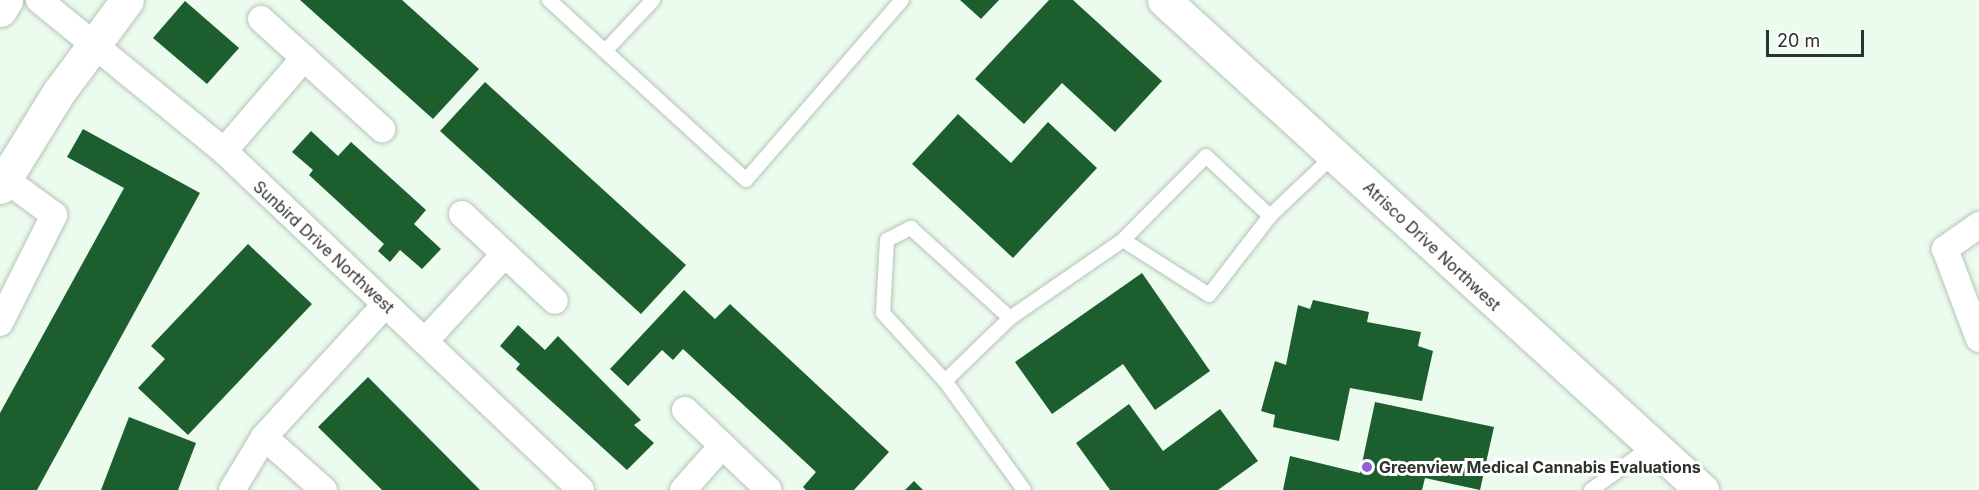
<!DOCTYPE html>
<html>
<head>
<meta charset="utf-8">
<style>
  body { margin:0 }
  #map { position:relative; width:1979px; height:490px; overflow:hidden; background:#ebfbed; font-family:Inter,sans-serif }
  div>[style] { position:absolute }
  .building>* { inset:0; background:#1d5e2f }
  .roads { filter:drop-shadow(0 0 2px #b4c4b6) drop-shadow(0 0 2px #b4c4b6) }
  .lane>* { height:14px; margin:-7px; padding:0 7px; transform-origin:7px; border-radius:7px; background:#fff }
  .street>* { height:26px; margin:-13px; padding:0 13px; transform-origin:13px; border-radius:13px; background:#fff }
  .secondary>* { height:33px; margin:-16.5px; padding:0 16.5px; transform-origin:16.5px; border-radius:16.5px; background:#fff }
  .dots>* { width:16px; height:16px; translate:-50% -50%; box-sizing:border-box; border:3px solid #fff; border-radius:50% }
  span { translate:-50% -50%; white-space:nowrap; text-align:center; line-height:1.15; -webkit-text-stroke:6px #fff; paint-order:stroke }
  .street-label { font-size:16px; color:#2c322c }
  .poi-label { font-size:16px; color:#2c322c; font-weight:700 }
  .left { translate:0 -50%; text-align:left }
  .scale { position:absolute; left:1766px; top:30px; width:98px; height:27px; box-sizing:border-box; border:3px solid #2c322c; border-top:0; padding-left:8px; font-size:18px; line-height:21px; white-space:nowrap; color:#2c322c; -webkit-text-stroke:4px #fff; paint-order:stroke }
</style>
</head>
<body>
<div id="map">
  <div class="building">
    <div style="clip-path:polygon(300px 0,402px 0,479px 69px,433px 119px)"></div>
    <div style="clip-path:polygon(960px 0,999px 0,981px 19px)"></div>
    <div style="clip-path:polygon(1049px 0,1073px 0,1162px 81px,1115px 132px,1062px 83px,1024px 124px,975px 79px)"></div>
    <div style="clip-path:polygon(185px 1px,239px 48px,207px 84px,153px 38px)"></div>
    <div style="clip-path:polygon(485px 82px,686px 265px,641px 314px,440px 131px)"></div>
    <div style="clip-path:polygon(958px 114px,1011px 163px,1048px 122px,1097px 168px,1013px 258px,912px 164px)"></div>
    <div style="clip-path:polygon(83px 129px,200px 193px,37px 490px,0 490px,0 413px,124px 188px,67px 157px)"></div>
    <div style="clip-path:polygon(311px 131px,338px 156px,351px 142px,426px 210px,414px 224px,441px 249px,422px 269px,400px 250px,390px 262px,378px 251px,384px 244px,309px 175px,313px 170px,292px 152px)"></div>
    <div style="clip-path:polygon(248px 244px,312px 304px,188px 435px,138px 388px,165px 359px,151px 346px)"></div>
    <div style="clip-path:polygon(1142px 273px,1210px 371px,1155px 410px,1123px 364px,1052px 414px,1015px 362px)"></div>
    <div style="clip-path:polygon(684px 290px,715px 319px,730px 304px,889px 452px,854px 490px,806px 490px,803px 487px,816px 472px,683px 349px,673px 360px,662px 350px,628px 386px,610px 369px)"></div>
    <div style="clip-path:polygon(1313px 300px,1369px 312px,1367px 322px,1421px 332px,1418px 346px,1433px 351px,1422px 401px,1350px 388px,1339px 441px,1273px 427px,1275px 415px,1261px 411px,1275px 361px,1286px 365px,1298px 305px,1310px 309px)"></div>
    <div style="clip-path:polygon(518px 325px,545px 350px,558px 336px,641px 420px,634px 425px,654px 443px,627px 470px,516px 369px,520px 364px,500px 346px)"></div>
    <div style="clip-path:polygon(368px 377px,480px 490px,382px 490px,318px 427px)"></div>
    <div style="clip-path:polygon(1375px 402px,1494px 427px,1480px 490px,1425px 478px,1422px 490px,1283px 490px,1290px 456px,1360px 473px)"></div>
    <div style="clip-path:polygon(1129px 404px,1163px 451px,1220px 409px,1258px 461px,1218px 490px,1110px 490px,1076px 443px)"></div>
    <div style="clip-path:polygon(129px 417px,196px 443px,178px 490px,101px 490px)"></div>
    <div style="clip-path:polygon(914px 481px,923px 490px,905px 490px)"></div>
  </div>
  <div class="roads">
    <div class="lane">
      <div style="left:549px;top:0;width:267px;rotate:42.4deg"></div>
      <div style="left:746px;top:180px;width:238px;rotate:-49.1deg"></div>
      <div style="left:608px;top:48px;width:66px;rotate:-46.8deg"></div>
      <div style="left:1123px;top:240px;width:102px;rotate:32.6deg"></div>
      <div style="left:1209px;top:295px;width:100px;rotate:-52.3deg"></div>
      <div style="left:945px;top:381px;width:91px;rotate:-44.1deg"></div>
      <div style="left:1024px;top:490px;width:135px;rotate:-125.9deg"></div>
      <div style="left:945px;top:381px;width:92px;rotate:-132.4deg"></div>
      <div style="left:883px;top:313px;width:73px;rotate:-86.9deg"></div>
      <div style="left:887px;top:240px;width:27px;rotate:-27deg"></div>
      <div style="left:911px;top:228px;width:134px;rotate:42.3deg"></div>
      <div style="left:1010px;top:318px;width:137px;rotate:-34.6deg"></div>
      <div style="left:1123px;top:240px;width:118px;rotate:-45.3deg"></div>
      <div style="left:1206px;top:156px;width:88px;rotate:43.2deg"></div>
      <div style="left:1270px;top:216px;width:87px;rotate:-43.6deg"></div>
      <div style="left:1591px;top:490px;width:75px;rotate:-35.8deg"></div>
    </div>
    <div class="street">
      <div style="left:39px;top:0;width:239px;rotate:39.2deg"></div>
      <div style="left:224px;top:151px;width:492px;rotate:43.5deg"></div>
      <div style="left:261px;top:19px;width:164px;rotate:42.3deg"></div>
      <div style="left:224px;top:151px;width:123px;rotate:-49.3deg"></div>
      <div style="left:462px;top:214px;width:127px;rotate:43.1deg"></div>
      <div style="left:1979px;top:225px;width:42px;rotate:144.8deg"></div>
      <div style="left:1945px;top:249px;width:96px;rotate:69.3deg"></div>
      <div style="left:0;top:323px;width:121px;rotate:-63.4deg"></div>
      <div style="left:54px;top:215px;width:61px;rotate:-143.7deg"></div>
      <div style="left:425px;top:341px;width:118px;rotate:-47.4deg"></div>
      <div style="left:685px;top:410px;width:115px;rotate:43.6deg"></div>
      <div style="left:264px;top:437px;width:80px;rotate:41.5deg"></div>
      <div style="left:232px;top:490px;width:62px;rotate:-58.9deg"></div>
      <div style="left:264px;top:437px;width:179px;rotate:-47.5deg"></div>
      <div style="left:683px;top:490px;width:57px;rotate:-48.5deg"></div>
    </div>
    <div class="secondary">
      <div style="left:1164px;top:0;width:728px;rotate:42.33deg"></div>
      <div style="left:0;top:10px;width:12px;rotate:-59deg"></div>
      <div style="left:0;top:187px;width:112px;rotate:-58.2deg"></div>
      <div style="left:59px;top:92px;width:114px;rotate:-53.5deg"></div>
    </div>
  </div>
  <div class="dots">
    <div style="left:1367px;top:467px;background:#9161da"></div>
  </div>
  <div class="street-label">
    <span style="left:1432px;top:246px;rotate:43deg">Atrisco Drive Northwest</span>
    <span style="left:324px;top:247px;rotate:43deg">Sunbird Drive Northwest</span>
  </div>
  <div class="poi-label">
    <span class="left" style="left:1379px;top:467px">Greenview Medical Cannabis Evaluations</span>
  </div>
  <div class="scale">20 m</div>
</div>
</body>
</html>
